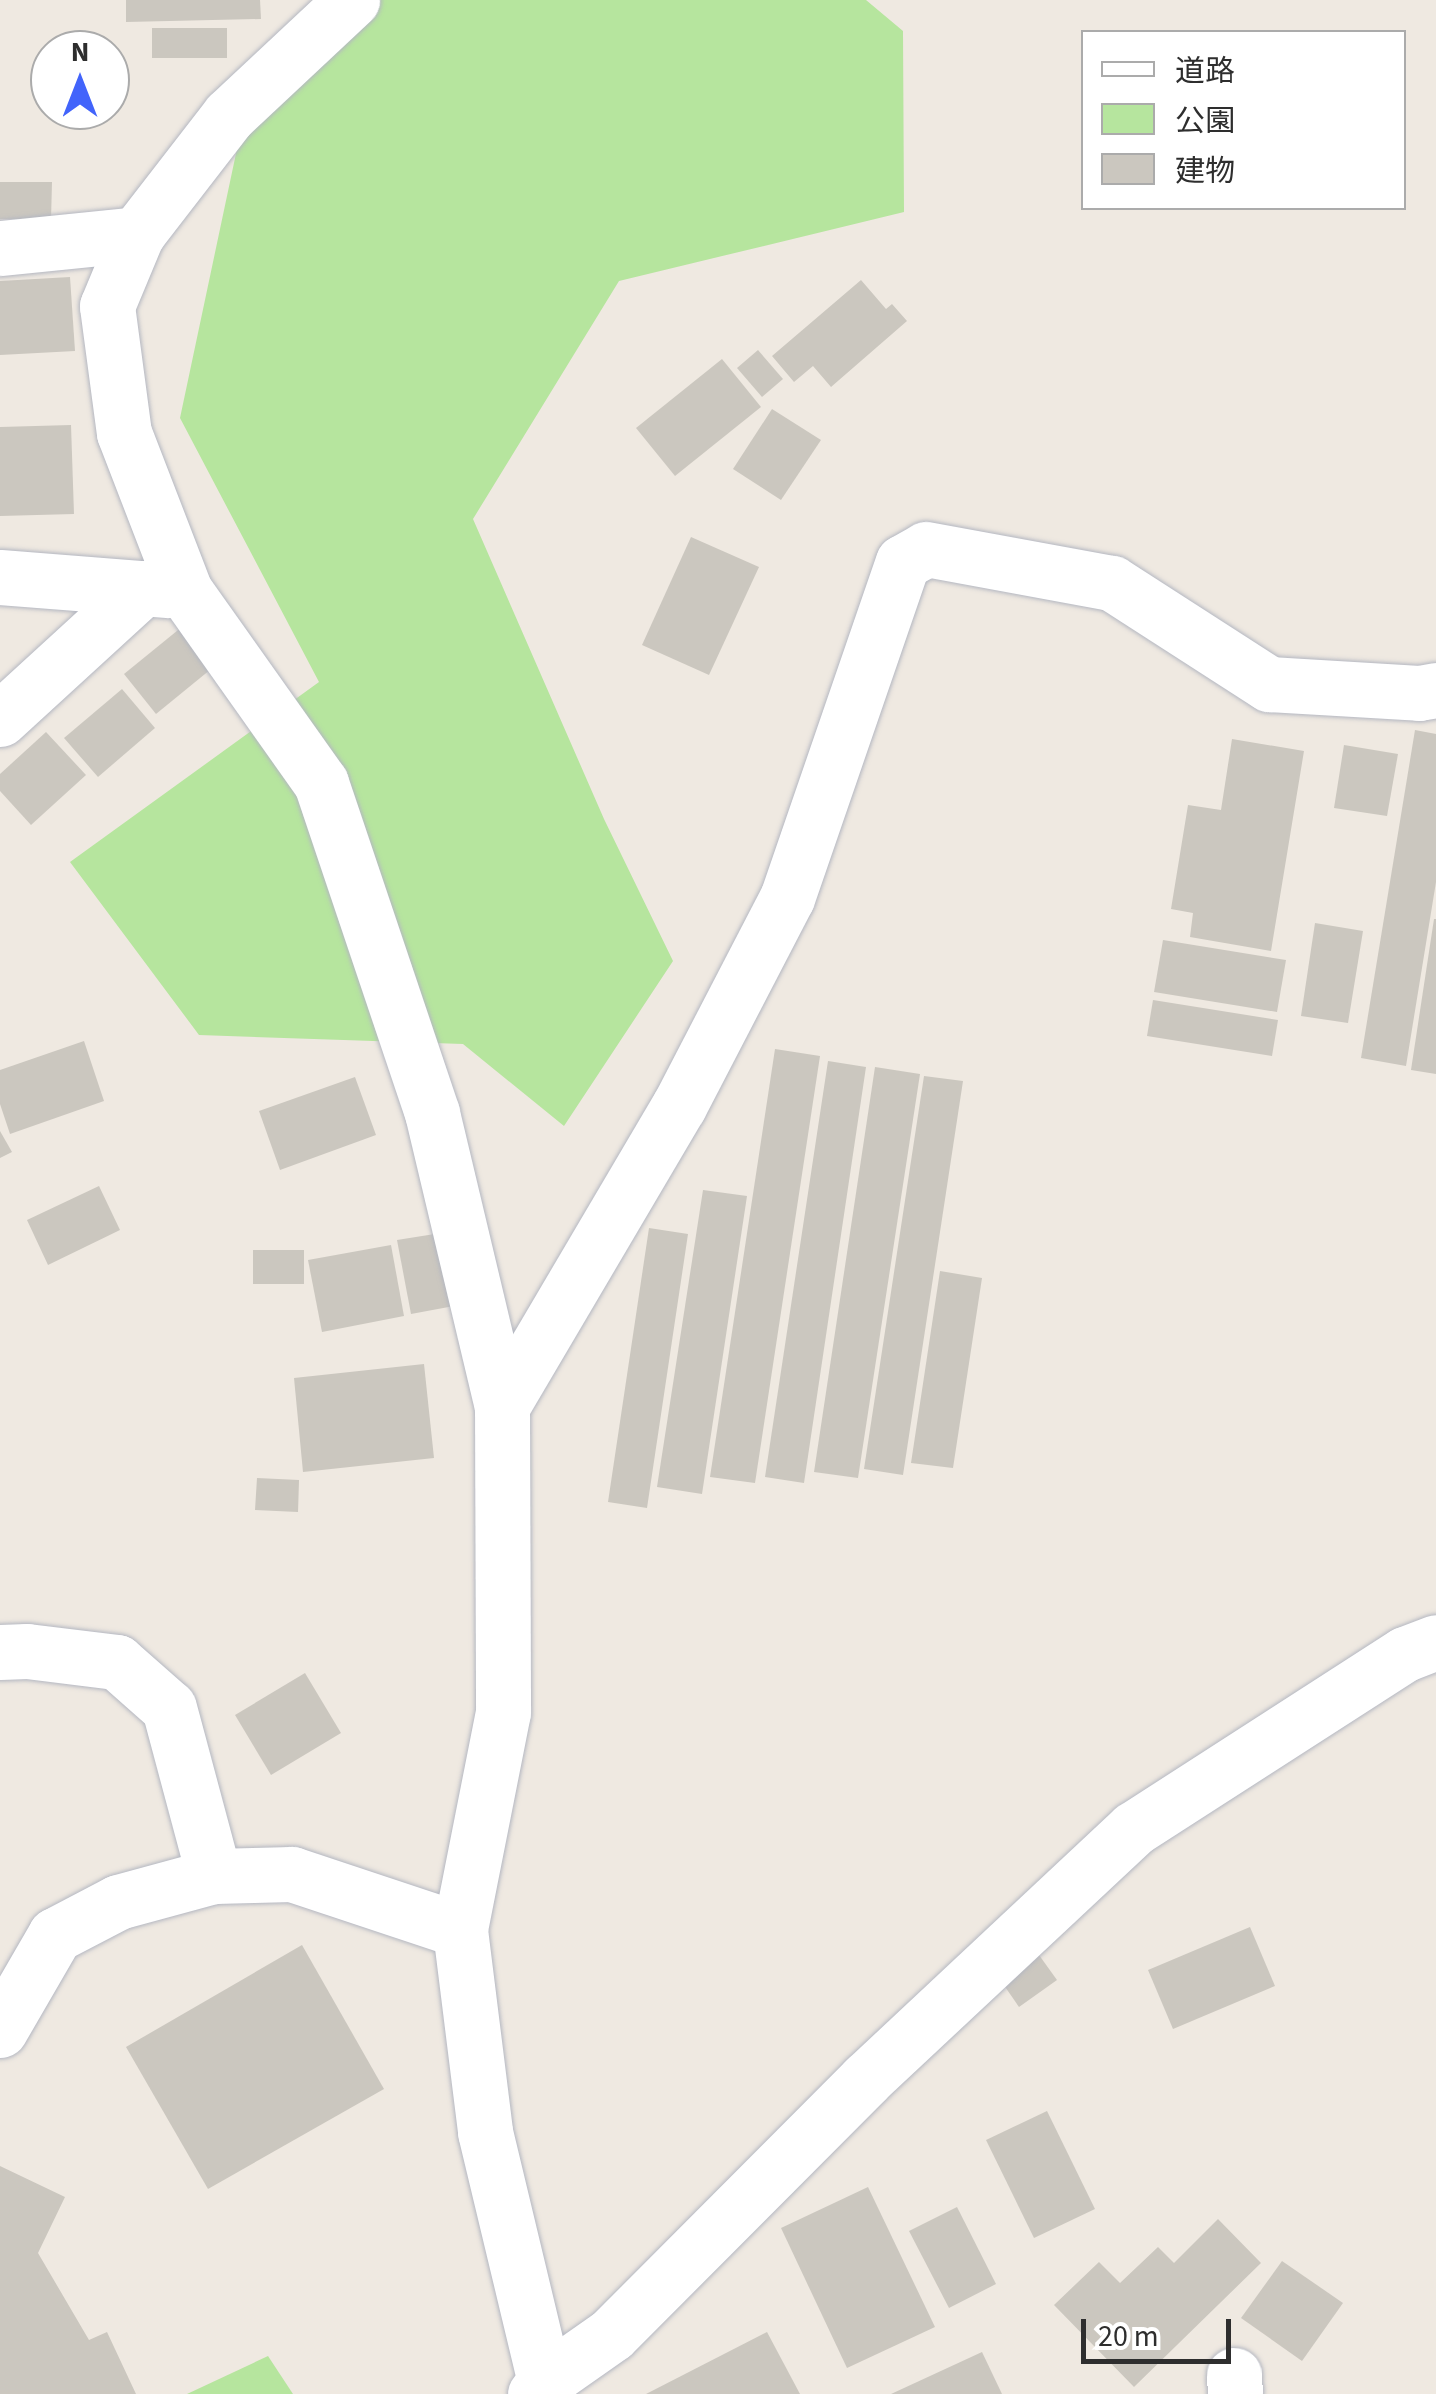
<!DOCTYPE html>
<html>
<head>
<meta charset="utf-8">
<style>
  body { margin:0 }
  #map { position:relative; width:1436px; height:2394px; overflow:hidden; background:#efe9e1; font-family:"Source Sans 3","Noto Sans JP",sans-serif }
  div>[style] { position:absolute }
  .green>* { inset:0; background:#b6e59e }
  .building>* { inset:0; background:#cbc7bf }
  .roads { filter:drop-shadow(0 0 2px #b4b7c1) drop-shadow(0 0 2px #b4b7c1) }
  .minor>* { height:55px; margin:-27.5px; padding:0 27.5px; transform-origin:27.5px; border-radius:27.5px; background:#fff }
  span { translate:-50% -50%; white-space:nowrap; text-align:center; line-height:1.15; -webkit-text-stroke:9px #fff; paint-order:stroke }
  .legend { position:absolute; left:1081px; top:30px; width:325px; height:180px; box-sizing:border-box; background:#fff; border:2px solid #ababab; margin:0; padding:12px 18px; list-style:none; font-size:30px; color:#2e2e2e }
  .legend li { display:flex; align-items:center; gap:20px; height:50px }
  .legend b { width:50px; border:2px solid #ababab }
  .north { position:absolute; left:30px; top:30px; width:100px; height:100px; box-sizing:border-box; background:#fff; border:2px solid #ababab; border-radius:50%; rotate:0deg; font-size:28px; font-weight:700; line-height:40px; text-align:center; color:#2e2e2e }
  .north::after { content:''; display:block; margin:auto; width:35px; height:45px; background:#4264fb; clip-path:polygon(50% 0,100% 100%,50% 72%,0 100%) }
  .scale { position:absolute; left:1081px; top:2319px; width:150px; height:45px; box-sizing:border-box; border:5px solid #2e2e2e; border-top:0; padding-left:12px; font-size:30px; line-height:35px; white-space:nowrap; color:#2e2e2e; -webkit-text-stroke:8px #fff; paint-order:stroke }
</style>
</head>
<body>
<div id="map">
  <div class="green">
    <div style="clip-path:polygon(362px 0,866px 0,903px 31px,904px 212px,619px 281px,473px 519px,604px 819px,673px 961px,564px 1126px,463px 1044px,199px 1035px,70px 862px,319px 682px,180px 418px,238px 144px)"></div>
    <div style="clip-path:polygon(268px 2356px,293px 2394px,187px 2394px)"></div>
  </div>
  <div class="building">
    <div style="clip-path:polygon(126px 0,260px 0,261px 19px,126px 22px)"></div>
    <div style="clip-path:polygon(152px 28px,227px 28px,227px 58px,152px 58px)"></div>
    <div style="clip-path:polygon(0 182px,52px 182px,51px 220px,0 219px)"></div>
    <div style="clip-path:polygon(70px 277px,75px 351px,0 355px,0 281px)"></div>
    <div style="clip-path:polygon(861px 280px,886px 309px,892px 304px,907px 321px,831px 387px,813px 366px,794px 382px,772px 356px)"></div>
    <div style="clip-path:polygon(758px 350px,783px 379px,762px 397px,737px 368px)"></div>
    <div style="clip-path:polygon(722px 359px,761px 407px,675px 476px,636px 428px)"></div>
    <div style="clip-path:polygon(772px 409px,821px 440px,781px 500px,733px 469px)"></div>
    <div style="clip-path:polygon(71px 425px,74px 514px,0 516px,0 427px)"></div>
    <div style="clip-path:polygon(691px 537px,759px 567px,709px 675px,642px 645px)"></div>
    <div style="clip-path:polygon(183px 626px,216px 665px,156px 714px,124px 674px)"></div>
    <div style="clip-path:polygon(122px 689px,155px 728px,98px 777px,64px 738px)"></div>
    <div style="clip-path:polygon(1415px 730px,1436px 734px,1436px 882px,1406px 1066px,1361px 1058px)"></div>
    <div style="clip-path:polygon(46px 732px,86px 775px,31px 825px,0 791px,0 774px)"></div>
    <div style="clip-path:polygon(1232px 739px,1304px 751px,1271px 951px,1190px 937px,1193px 913px,1171px 909px,1188px 805px,1221px 810px)"></div>
    <div style="clip-path:polygon(1344px 745px,1398px 754px,1387px 816px,1334px 808px)"></div>
    <div style="clip-path:polygon(1434px 919px,1436px 919px,1436px 1074px,1411px 1070px)"></div>
    <div style="clip-path:polygon(1315px 923px,1363px 931px,1348px 1023px,1301px 1016px)"></div>
    <div style="clip-path:polygon(1163px 940px,1286px 960px,1277px 1012px,1154px 992px)"></div>
    <div style="clip-path:polygon(1153px 1000px,1278px 1020px,1272px 1056px,1147px 1036px)"></div>
    <div style="clip-path:polygon(84px 1041px,104px 1101px,10px 1134px,0 1104px,0 1070px)"></div>
    <div style="clip-path:polygon(775px 1049px,820px 1056px,755px 1483px,710px 1477px)"></div>
    <div style="clip-path:polygon(828px 1061px,866px 1067px,804px 1483px,765px 1477px)"></div>
    <div style="clip-path:polygon(875px 1067px,920px 1074px,858px 1478px,814px 1472px)"></div>
    <div style="clip-path:polygon(924px 1076px,963px 1081px,903px 1475px,864px 1469px)"></div>
    <div style="clip-path:polygon(355px 1077px,376px 1135px,280px 1170px,259px 1111px)"></div>
    <div style="clip-path:polygon(0 1131px,12px 1152px,0 1158px)"></div>
    <div style="clip-path:polygon(99px 1186px,120px 1230px,48px 1265px,27px 1220px)"></div>
    <div style="clip-path:polygon(703px 1190px,747px 1196px,702px 1494px,657px 1487px)"></div>
    <div style="clip-path:polygon(649px 1228px,688px 1234px,647px 1508px,608px 1502px)"></div>
    <div style="clip-path:polygon(441px 1233px,454px 1306px,411px 1314px,397px 1240px)"></div>
    <div style="clip-path:polygon(391px 1245px,404px 1316px,322px 1332px,308px 1260px)"></div>
    <div style="clip-path:polygon(253px 1250px,304px 1250px,304px 1284px,253px 1284px)"></div>
    <div style="clip-path:polygon(940px 1271px,982px 1278px,953px 1468px,911px 1463px)"></div>
    <div style="clip-path:polygon(424px 1364px,434px 1458px,303px 1472px,294px 1378px)"></div>
    <div style="clip-path:polygon(257px 1478px,299px 1480px,298px 1512px,255px 1510px)"></div>
    <div style="clip-path:polygon(305px 1673px,341px 1733px,271px 1775px,235px 1715px)"></div>
    <div style="clip-path:polygon(1250px 1927px,1275px 1986px,1173px 2029px,1148px 1970px)"></div>
    <div style="clip-path:polygon(302px 1945px,384px 2089px,208px 2189px,126px 2047px)"></div>
    <div style="clip-path:polygon(1039px 1955px,1057px 1980px,1019px 2007px,1001px 1981px)"></div>
    <div style="clip-path:polygon(1047px 2111px,1095px 2209px,1034px 2238px,986px 2140px)"></div>
    <div style="clip-path:polygon(0 2166px,65px 2197px,38px 2253px,89px 2340px,107px 2332px,136px 2394px,0 2394px)"></div>
    <div style="clip-path:polygon(868px 2187px,935px 2327px,847px 2368px,781px 2228px)"></div>
    <div style="clip-path:polygon(957px 2207px,996px 2284px,949px 2308px,909px 2231px)"></div>
    <div style="clip-path:polygon(1218px 2219px,1261px 2263px,1134px 2387px,1054px 2305px,1099px 2262px,1120px 2283px,1158px 2247px,1174px 2263px)"></div>
    <div style="clip-path:polygon(1282px 2261px,1343px 2303px,1302px 2361px,1241px 2318px)"></div>
    <div style="clip-path:polygon(767px 2332px,800px 2394px,646px 2394px)"></div>
    <div style="clip-path:polygon(982px 2352px,1002px 2394px,891px 2394px)"></div>
  </div>
  <div class="roads">
    <div class="minor">
      <div style="left:352px;top:0;width:168px;rotate:136.9deg"></div>
      <div style="left:229px;top:115px;width:150px;rotate:127.7deg"></div>
      <div style="left:137px;top:234px;width:78px;rotate:112.6deg"></div>
      <div style="left:107px;top:306px;width:128px;rotate:82.4deg"></div>
      <div style="left:124px;top:433px;width:169px;rotate:68.9deg"></div>
      <div style="left:185px;top:591px;width:235px;rotate:54.7deg"></div>
      <div style="left:321px;top:783px;width:348px;rotate:71.4deg"></div>
      <div style="left:432px;top:1113px;width:301px;rotate:76.6deg"></div>
      <div style="left:502px;top:1406px;width:306px;rotate:89.8deg"></div>
      <div style="left:503px;top:1712px;width:222px;rotate:101.2deg"></div>
      <div style="left:460px;top:1930px;width:204px;rotate:82.9deg"></div>
      <div style="left:485px;top:2132px;width:269px;rotate:76.5deg"></div>
      <div style="left:0;top:248px;width:138px;rotate:-5.8deg"></div>
      <div style="left:0;top:577px;width:168px;rotate:4.5deg"></div>
      <div style="left:0;top:719px;width:194px;rotate:-42.5deg"></div>
      <div style="left:502px;top:1406px;width:348px;rotate:-59.5deg"></div>
      <div style="left:679px;top:1106px;width:234px;rotate:-62.6deg"></div>
      <div style="left:787px;top:898px;width:355px;rotate:-71deg"></div>
      <div style="left:903px;top:562px;width:26px;rotate:-29deg"></div>
      <div style="left:926px;top:549px;width:189px;rotate:10.4deg"></div>
      <div style="left:1112px;top:583px;width:187px;rotate:32.8deg"></div>
      <div style="left:1269px;top:684px;width:150px;rotate:3.4deg"></div>
      <div style="left:1419px;top:693px;width:17px;rotate:-10deg"></div>
      <div style="left:0;top:1652px;width:27px;rotate:-2deg"></div>
      <div style="left:27px;top:1651px;width:91px;rotate:7deg"></div>
      <div style="left:117px;top:1662px;width:69px;rotate:41.5deg"></div>
      <div style="left:169px;top:1708px;width:174px;rotate:75deg"></div>
      <div style="left:0;top:2030px;width:110px;rotate:-59.9deg"></div>
      <div style="left:55px;top:1935px;width:71px;rotate:-27.6deg"></div>
      <div style="left:118px;top:1902px;width:99px;rotate:-15.2deg"></div>
      <div style="left:214px;top:1876px;width:78px;rotate:-1.5deg"></div>
      <div style="left:292px;top:1874px;width:177px;rotate:18.4deg"></div>
      <div style="left:1234px;top:2375px;width:19px;rotate:87deg"></div>
      <div style="left:535px;top:2394px;width:20px;rotate:-49deg"></div>
      <div style="left:548px;top:2379px;width:78px;rotate:-35.1deg"></div>
      <div style="left:612px;top:2334px;width:360px;rotate:-45.1deg"></div>
      <div style="left:866px;top:2079px;width:366px;rotate:-43.1deg"></div>
      <div style="left:1133px;top:1829px;width:323px;rotate:-32.8deg"></div>
      <div style="left:1405px;top:1654px;width:33px;rotate:-21deg"></div>
    </div>
  </div>
  <ul class="legend">
  <li><b style="height:12px;background:#fff"></b>道路</li>
  <li><b style="height:28px;background:#b6e59e"></b>公園</li>
  <li><b style="height:28px;background:#cbc7bf"></b>建物</li>
  </ul>
  <div class="north">N</div>
  <div class="scale">20 m</div>
</div>
</body>
</html>
